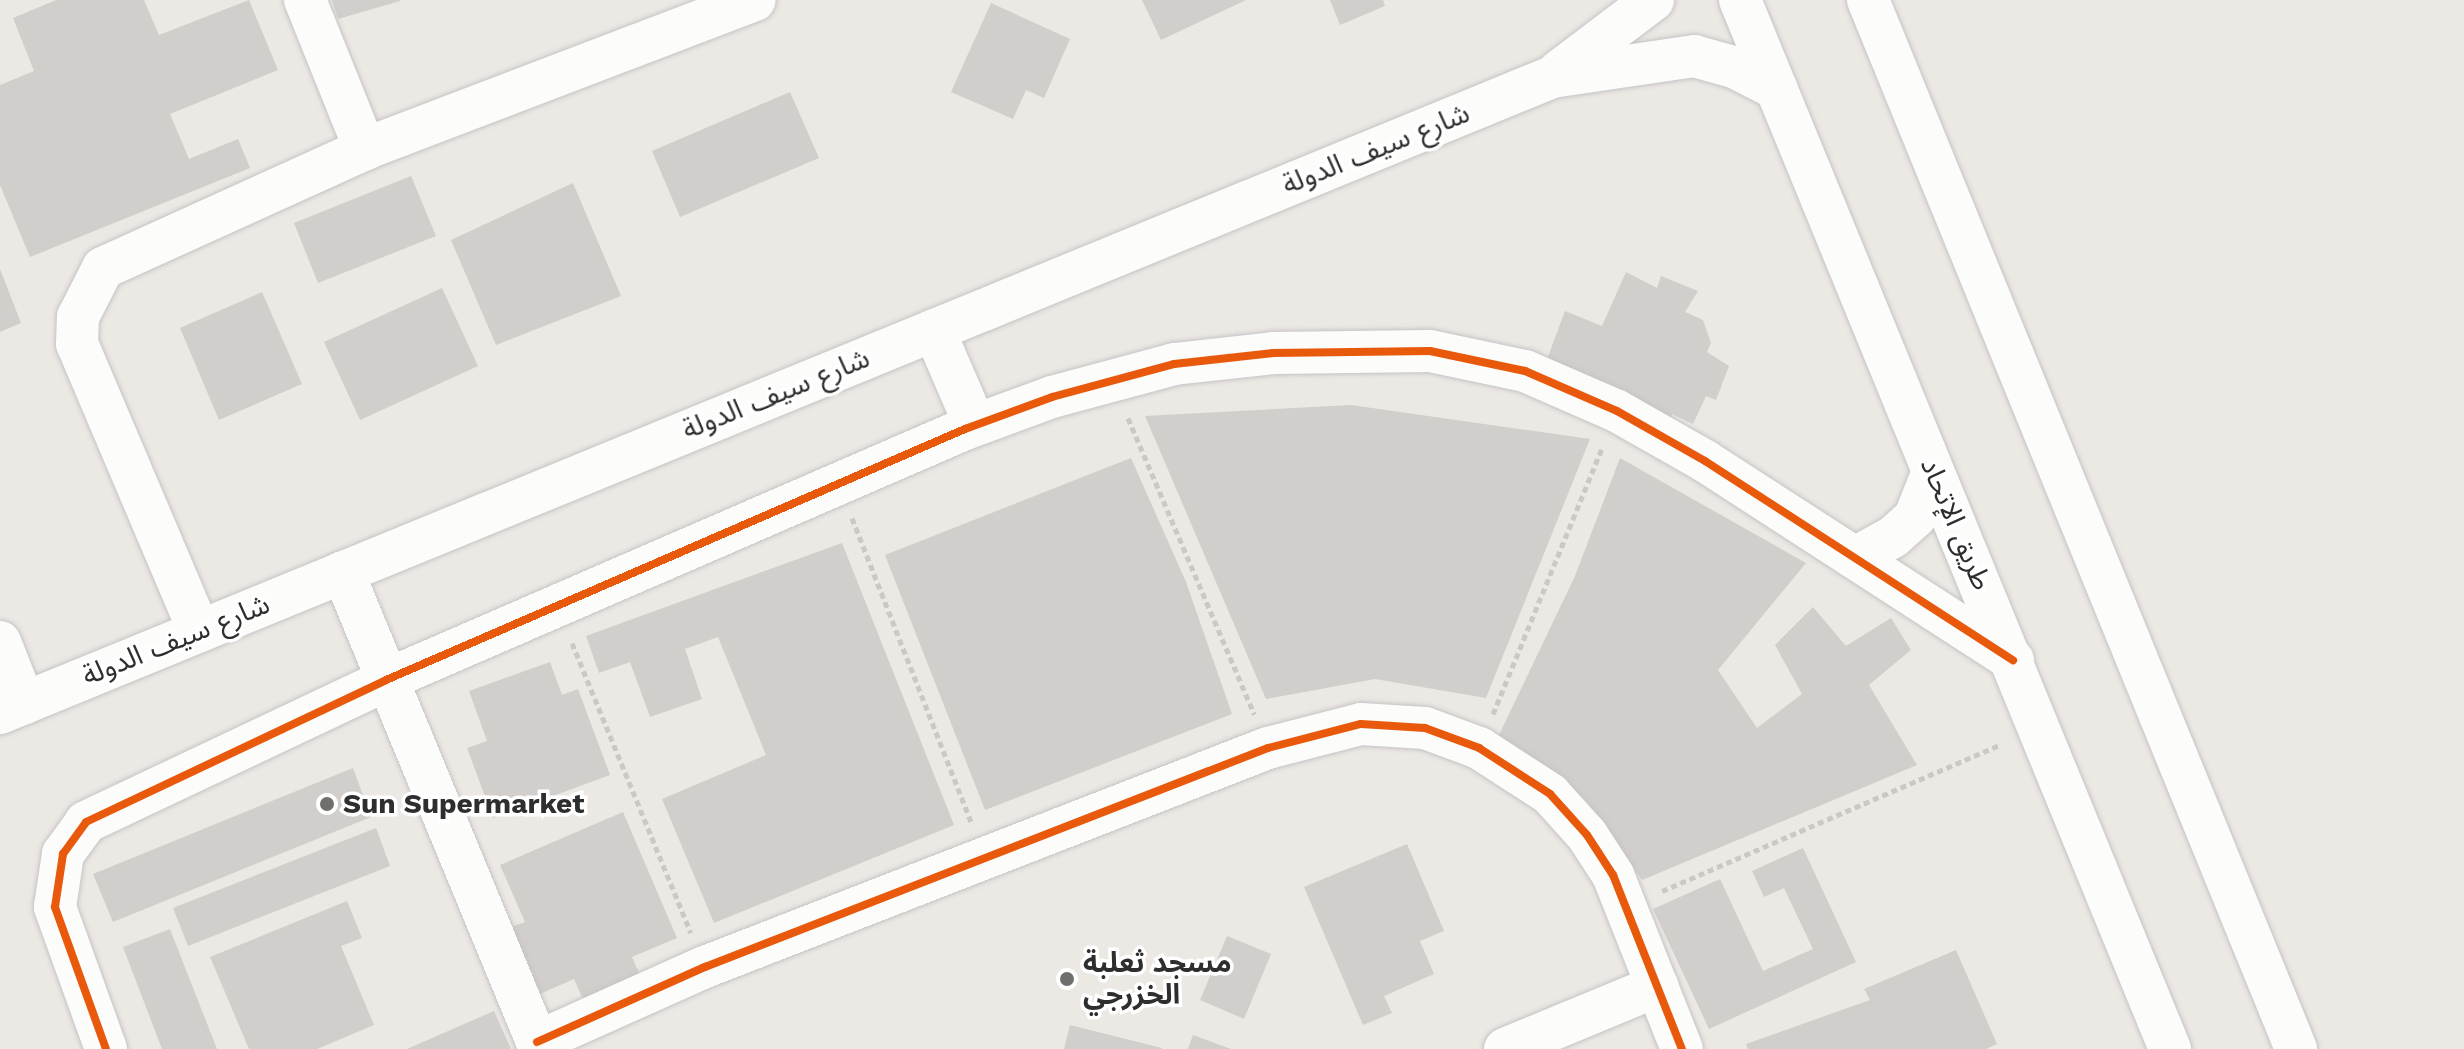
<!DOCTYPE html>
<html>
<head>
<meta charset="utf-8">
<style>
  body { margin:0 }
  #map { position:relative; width:2464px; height:1049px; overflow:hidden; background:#ece8e4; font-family:"Work Sans","Noto Sans Arabic",sans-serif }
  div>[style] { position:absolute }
  .building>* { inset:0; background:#d1cecb }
  .path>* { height:5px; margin-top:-2.5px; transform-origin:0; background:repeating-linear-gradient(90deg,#c9c9c8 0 6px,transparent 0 10px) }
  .roads { filter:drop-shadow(0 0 2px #c5c4c5) drop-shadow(0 0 2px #c5c4c5) }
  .minor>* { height:42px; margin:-21px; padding:0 21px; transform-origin:21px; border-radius:21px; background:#fcfcfb }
  .cycleway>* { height:8px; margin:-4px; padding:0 4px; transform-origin:4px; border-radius:4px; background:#e8590c }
  .dots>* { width:22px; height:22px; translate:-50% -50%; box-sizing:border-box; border:4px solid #fff; border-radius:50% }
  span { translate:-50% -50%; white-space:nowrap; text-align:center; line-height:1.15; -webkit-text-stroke:7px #fff; paint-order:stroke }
  .street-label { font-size:28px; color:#2e2e2e }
  .poi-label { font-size:28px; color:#2e2e2e; font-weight:700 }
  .left { translate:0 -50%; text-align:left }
</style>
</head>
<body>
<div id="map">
  <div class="building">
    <div style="clip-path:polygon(56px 0,144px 0,159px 35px,249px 0,278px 70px,170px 114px,189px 159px,238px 139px,250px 168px,30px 257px,0 185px,0 85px,34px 71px,13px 18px)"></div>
    <div style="clip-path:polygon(332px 0,400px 0,400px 1px,338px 19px)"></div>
    <div style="clip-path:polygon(1142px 0,1246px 0,1161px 40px)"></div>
    <div style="clip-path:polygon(1330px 0,1383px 0,1385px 6px,1340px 25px)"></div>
    <div style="clip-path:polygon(991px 3px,1070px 39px,1044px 98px,1026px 90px,1013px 119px,951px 92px)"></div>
    <div style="clip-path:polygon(790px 92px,819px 158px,680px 217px,652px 151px)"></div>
    <div style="clip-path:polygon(411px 176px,436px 236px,318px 283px,294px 223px)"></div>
    <div style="clip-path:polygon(573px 183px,621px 296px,496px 345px,451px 240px)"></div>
    <div style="clip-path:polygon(0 269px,21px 323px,0 332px)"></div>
    <div style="clip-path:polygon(1626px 272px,1657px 288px,1661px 276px,1698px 291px,1685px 312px,1703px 320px,1711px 343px,1707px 352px,1729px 366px,1716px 400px,1706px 396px,1693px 424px,1672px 414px,1670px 421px,1543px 370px,1565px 311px,1602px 326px)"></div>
    <div style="clip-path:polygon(442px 288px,478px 366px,360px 420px,324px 342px)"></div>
    <div style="clip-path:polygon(262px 292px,302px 384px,219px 420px,180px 328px)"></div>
    <div style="clip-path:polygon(1351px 405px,1590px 439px,1486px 698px,1375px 679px,1266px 699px,1145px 416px)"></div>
    <div style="clip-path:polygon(1131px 458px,1186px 582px,1232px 714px,985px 810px,885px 555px)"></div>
    <div style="clip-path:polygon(1620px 458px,1806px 563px,1718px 670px,1757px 728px,1802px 694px,1775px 645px,1813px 607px,1846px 646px,1891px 618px,1911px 650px,1869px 685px,1917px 765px,1642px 880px,1583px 797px,1498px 737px,1575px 576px)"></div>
    <div style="clip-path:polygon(842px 543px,954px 825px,714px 923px,662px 799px,766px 755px,718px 637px,685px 649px,702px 699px,650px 717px,630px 662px,599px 673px,586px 636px)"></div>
    <div style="clip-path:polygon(550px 662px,562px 695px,578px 689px,610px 775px,493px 818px,467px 748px,487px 741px,469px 691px)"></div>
    <div style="clip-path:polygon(353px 768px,371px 817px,113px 922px,93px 874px)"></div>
    <div style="clip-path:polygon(623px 812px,677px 938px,632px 957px,643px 982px,586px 1006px,574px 979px,533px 997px,503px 930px,525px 922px,500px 865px)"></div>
    <div style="clip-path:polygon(376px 828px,390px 866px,188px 946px,173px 908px)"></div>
    <div style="clip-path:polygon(1407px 844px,1444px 931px,1420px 941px,1434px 974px,1384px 996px,1392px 1013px,1363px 1025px,1304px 887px)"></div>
    <div style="clip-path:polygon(1803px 848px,1856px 962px,1709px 1029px,1653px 909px,1720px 879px,1763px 971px,1813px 949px,1784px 888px,1764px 897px,1752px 871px)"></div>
    <div style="clip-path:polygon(347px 901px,362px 938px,341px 946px,374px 1025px,317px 1049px,249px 1049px,210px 957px)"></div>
    <div style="clip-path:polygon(170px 929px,217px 1049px,162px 1049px,123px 947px)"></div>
    <div style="clip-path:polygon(1227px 936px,1271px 954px,1244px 1019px,1200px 1000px)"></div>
    <div style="clip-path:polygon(1956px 950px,1997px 1044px,1986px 1049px,1748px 1049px,1746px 1044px,1870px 1000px,1864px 989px)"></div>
    <div style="clip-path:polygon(494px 1011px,511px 1049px,407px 1049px)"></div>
    <div style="clip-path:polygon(1070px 1025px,1162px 1048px,1162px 1049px,1064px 1049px)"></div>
    <div style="clip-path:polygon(1193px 1035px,1231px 1049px,1188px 1049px)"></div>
  </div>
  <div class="path">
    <div style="left:1128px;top:418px;width:322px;rotate:66.9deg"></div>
    <div style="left:852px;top:518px;width:326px;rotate:68.6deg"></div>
    <div style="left:572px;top:643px;width:313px;rotate:67.7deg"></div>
    <div style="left:1493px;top:714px;width:290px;rotate:-67.7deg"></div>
    <div style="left:1662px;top:891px;width:369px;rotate:-23.4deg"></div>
  </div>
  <div class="roads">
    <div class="minor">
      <div style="left:305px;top:0;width:161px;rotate:68.1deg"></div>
      <div style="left:1740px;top:0;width:1134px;rotate:67.71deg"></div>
      <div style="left:1868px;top:0;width:1133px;rotate:67.8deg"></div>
      <div style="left:1559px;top:71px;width:118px;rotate:-37.1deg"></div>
      <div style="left:934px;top:330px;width:103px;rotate:66.7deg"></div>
      <div style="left:1855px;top:558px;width:43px;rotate:-28.9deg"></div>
      <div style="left:1893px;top:537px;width:30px;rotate:-42deg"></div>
      <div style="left:1915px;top:517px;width:49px;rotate:-68.6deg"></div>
      <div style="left:343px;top:572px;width:516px;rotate:67.56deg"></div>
      <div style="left:199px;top:631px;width:312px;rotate:-113deg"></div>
      <div style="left:77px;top:344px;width:27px;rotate:-88deg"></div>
      <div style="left:78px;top:317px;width:55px;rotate:-63deg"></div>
      <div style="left:103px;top:268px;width:288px;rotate:-24.4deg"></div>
      <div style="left:365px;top:149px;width:417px;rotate:-20.9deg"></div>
      <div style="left:0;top:642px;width:66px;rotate:68.5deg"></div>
      <div style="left:0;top:713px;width:1677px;rotate:-22.28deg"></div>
      <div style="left:1552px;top:77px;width:144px;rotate:-8.4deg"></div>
      <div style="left:1694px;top:56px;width:41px;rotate:15.4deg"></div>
      <div style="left:1734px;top:67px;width:48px;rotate:27.1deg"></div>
      <div style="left:537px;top:1042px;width:184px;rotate:-24.1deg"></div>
      <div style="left:705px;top:967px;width:604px;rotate:-21.26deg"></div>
      <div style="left:1268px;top:748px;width:96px;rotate:-14.5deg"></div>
      <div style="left:1361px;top:724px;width:64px;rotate:3.6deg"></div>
      <div style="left:1425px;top:728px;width:58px;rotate:20.3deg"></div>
      <div style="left:1479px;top:748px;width:85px;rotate:32.9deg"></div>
      <div style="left:1550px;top:794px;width:55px;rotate:47.9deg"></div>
      <div style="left:1587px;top:835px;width:48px;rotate:57deg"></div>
      <div style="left:1613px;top:875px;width:187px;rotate:68.4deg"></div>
      <div style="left:106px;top:1049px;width:151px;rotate:-109.8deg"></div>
      <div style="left:55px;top:907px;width:54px;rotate:-81.4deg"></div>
      <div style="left:63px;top:854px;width:39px;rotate:-54deg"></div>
      <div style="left:86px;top:822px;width:332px;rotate:-25.3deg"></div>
      <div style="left:386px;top:680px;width:631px;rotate:-23.44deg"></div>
      <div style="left:965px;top:429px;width:93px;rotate:-20.2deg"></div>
      <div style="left:1052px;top:397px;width:126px;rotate:-15.1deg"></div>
      <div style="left:1174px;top:364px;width:100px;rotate:-6.3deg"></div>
      <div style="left:1273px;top:353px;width:157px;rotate:-0.7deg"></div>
      <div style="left:1430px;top:351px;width:97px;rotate:11.9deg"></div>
      <div style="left:1525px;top:371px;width:100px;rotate:23.5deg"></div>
      <div style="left:1617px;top:411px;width:101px;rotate:29.6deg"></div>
      <div style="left:1705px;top:461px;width:367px;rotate:32.9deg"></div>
      <div style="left:1505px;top:1049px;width:165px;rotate:-22.5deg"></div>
    </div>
  </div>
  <div class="cycleway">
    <div style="left:537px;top:1042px;width:184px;rotate:-24.1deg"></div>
    <div style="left:705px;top:967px;width:604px;rotate:-21.26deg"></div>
    <div style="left:1268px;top:748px;width:96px;rotate:-14.5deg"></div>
    <div style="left:1361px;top:724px;width:64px;rotate:3.6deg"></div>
    <div style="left:1425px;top:728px;width:58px;rotate:20.3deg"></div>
    <div style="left:1479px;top:748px;width:85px;rotate:32.9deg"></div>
    <div style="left:1550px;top:794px;width:55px;rotate:47.9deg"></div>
    <div style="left:1587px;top:835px;width:48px;rotate:57deg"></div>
    <div style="left:1613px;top:875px;width:187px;rotate:68.4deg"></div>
    <div style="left:106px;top:1049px;width:151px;rotate:-109.8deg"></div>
    <div style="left:55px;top:907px;width:54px;rotate:-81.4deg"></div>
    <div style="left:63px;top:854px;width:39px;rotate:-54deg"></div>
    <div style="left:86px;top:822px;width:332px;rotate:-25.3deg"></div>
    <div style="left:386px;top:680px;width:631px;rotate:-23.44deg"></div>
    <div style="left:965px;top:429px;width:93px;rotate:-20.2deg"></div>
    <div style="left:1052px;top:397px;width:126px;rotate:-15.1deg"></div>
    <div style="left:1174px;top:364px;width:100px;rotate:-6.3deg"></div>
    <div style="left:1273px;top:353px;width:157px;rotate:-0.7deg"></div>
    <div style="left:1430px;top:351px;width:97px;rotate:11.9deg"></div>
    <div style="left:1525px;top:371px;width:100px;rotate:23.5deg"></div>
    <div style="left:1617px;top:411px;width:101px;rotate:29.6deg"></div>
    <div style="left:1705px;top:461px;width:367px;rotate:32.9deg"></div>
  </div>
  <div class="dots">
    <div style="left:327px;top:804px;background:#706f6e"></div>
    <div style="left:1067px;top:979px;background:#706f6e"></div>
  </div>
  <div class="street-label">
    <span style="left:1376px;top:149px;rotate:-22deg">شارع سيف الدولة</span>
    <span style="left:776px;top:394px;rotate:-22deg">شارع سيف الدولة</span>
    <span style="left:1956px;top:524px;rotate:67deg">طريق اﻹتحاد</span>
    <span style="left:176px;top:640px;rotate:-22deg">شارع سيف الدولة</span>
  </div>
  <div class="poi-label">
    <span class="left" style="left:343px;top:804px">Sun Supermarket</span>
    <span class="left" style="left:1083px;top:979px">مسجد ثعلبة<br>الخزرجي</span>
  </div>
</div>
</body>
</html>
